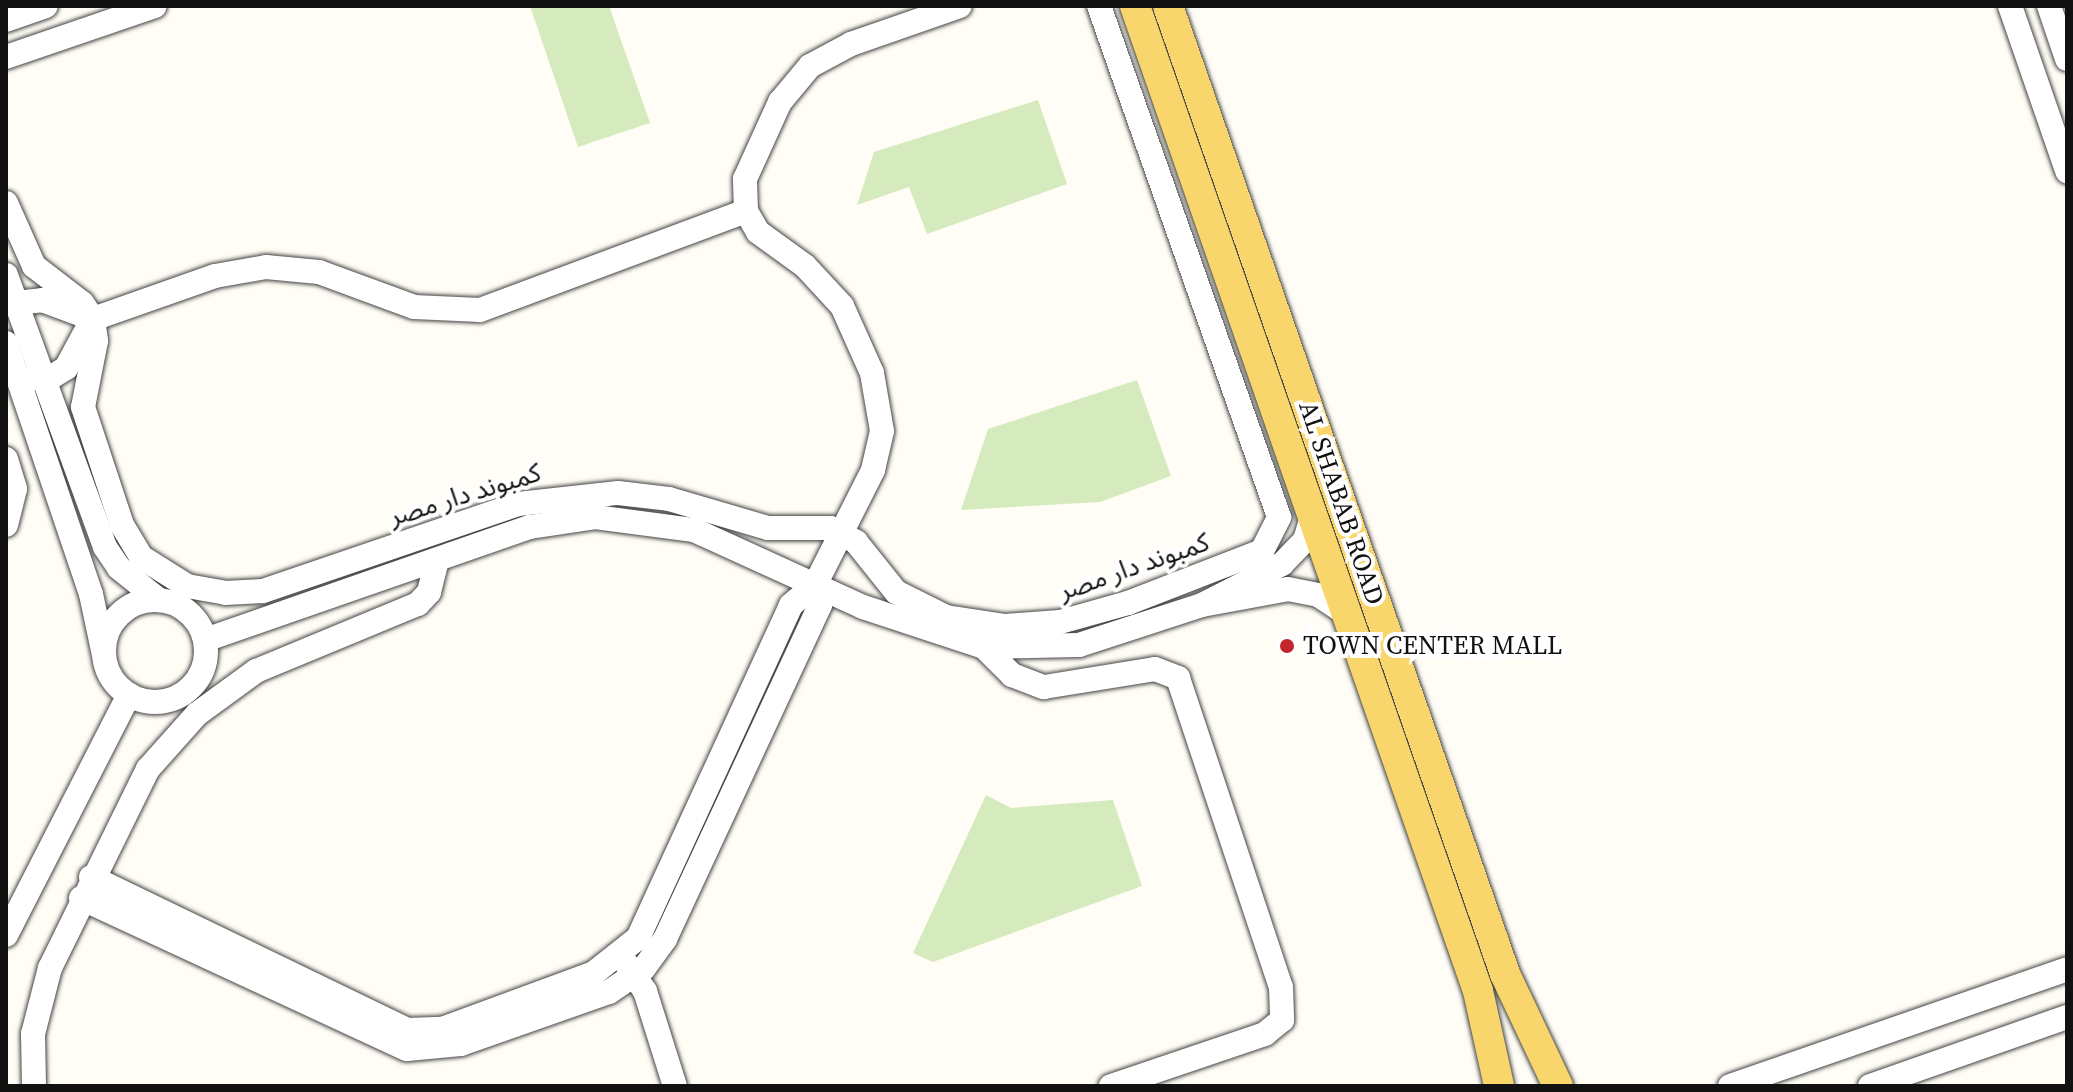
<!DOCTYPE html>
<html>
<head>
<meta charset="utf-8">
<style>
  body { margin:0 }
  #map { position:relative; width:2073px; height:1092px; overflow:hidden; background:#fffdf5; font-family:"Source Serif 4","Noto Sans Arabic",serif }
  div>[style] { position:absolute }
  .green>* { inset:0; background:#d5ebbd }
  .roads { filter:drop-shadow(0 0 2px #444) drop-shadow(0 0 2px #444) }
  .minor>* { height:24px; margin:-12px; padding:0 12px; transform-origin:12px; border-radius:12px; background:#fff }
  .minor>.ring { margin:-12px; padding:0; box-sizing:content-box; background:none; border:24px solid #fff; border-radius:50% }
  .major>* { height:30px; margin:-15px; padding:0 15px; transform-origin:15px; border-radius:15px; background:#f9d66b }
  .dots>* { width:22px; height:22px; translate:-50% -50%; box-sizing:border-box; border:4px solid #fff; border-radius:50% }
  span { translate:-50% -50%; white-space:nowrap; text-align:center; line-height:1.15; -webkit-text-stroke:8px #fff; paint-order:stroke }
  .street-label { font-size:26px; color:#111 }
  .poi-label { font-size:26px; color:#111 }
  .left { translate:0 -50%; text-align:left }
  .frame { position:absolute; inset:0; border:8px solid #111; pointer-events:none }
</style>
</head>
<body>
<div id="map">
  <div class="green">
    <div style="clip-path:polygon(530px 6px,609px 6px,650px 123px,578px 147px)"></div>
    <div style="clip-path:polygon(1038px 100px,1067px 184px,927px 234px,909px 187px,857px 205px,874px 152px)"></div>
    <div style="clip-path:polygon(1137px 380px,1171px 476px,1100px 502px,961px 510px,988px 429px)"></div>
    <div style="clip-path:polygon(986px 795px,1011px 808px,1113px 800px,1142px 886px,933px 962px,913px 953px)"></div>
  </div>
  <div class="roads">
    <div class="minor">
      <div style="left:2010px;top:6px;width:175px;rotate:70.9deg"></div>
      <div style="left:2049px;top:6px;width:56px;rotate:71.2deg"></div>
      <div style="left:6px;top:20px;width:42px;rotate:-19.3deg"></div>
      <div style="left:6px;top:57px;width:157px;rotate:-18.9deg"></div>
      <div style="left:6px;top:203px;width:69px;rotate:66deg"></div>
      <div style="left:34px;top:266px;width:61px;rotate:37.6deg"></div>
      <div style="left:82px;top:303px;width:19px;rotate:55deg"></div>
      <div style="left:93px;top:319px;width:22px;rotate:82deg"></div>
      <div style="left:96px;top:341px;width:67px;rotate:101.1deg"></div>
      <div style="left:83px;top:407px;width:124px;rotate:71.7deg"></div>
      <div style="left:122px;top:525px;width:37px;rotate:59deg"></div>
      <div style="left:141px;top:557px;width:54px;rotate:32.2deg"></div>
      <div style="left:187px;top:586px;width:39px;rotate:10deg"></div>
      <div style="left:225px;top:593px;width:38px;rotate:-3deg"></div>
      <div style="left:263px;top:591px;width:269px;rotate:-18.8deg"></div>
      <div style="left:518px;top:504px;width:101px;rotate:-6.3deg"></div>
      <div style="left:618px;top:493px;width:51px;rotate:6.7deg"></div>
      <div style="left:669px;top:499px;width:103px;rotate:16.3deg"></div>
      <div style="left:768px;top:528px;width:63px"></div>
      <div style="left:831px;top:528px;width:29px;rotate:29deg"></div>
      <div style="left:856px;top:542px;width:64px;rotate:51.3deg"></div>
      <div style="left:896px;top:592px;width:56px;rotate:26.6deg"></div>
      <div style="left:946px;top:617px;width:60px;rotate:8.7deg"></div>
      <div style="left:1005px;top:626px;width:55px;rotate:-4.2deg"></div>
      <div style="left:1060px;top:622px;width:71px;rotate:-15.6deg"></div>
      <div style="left:1128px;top:603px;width:144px;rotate:-21.2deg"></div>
      <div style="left:1262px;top:551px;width:38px;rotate:-63deg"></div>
      <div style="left:1279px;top:517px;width:542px;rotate:-109.4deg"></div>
      <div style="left:6px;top:275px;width:289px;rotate:70deg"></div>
      <div style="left:105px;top:547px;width:25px;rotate:56deg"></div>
      <div style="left:119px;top:568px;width:51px;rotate:38.7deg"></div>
      <div style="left:6px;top:304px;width:36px;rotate:-6deg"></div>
      <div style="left:42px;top:300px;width:54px;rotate:20.4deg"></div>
      <div style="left:93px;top:319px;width:129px;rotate:-19.4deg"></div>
      <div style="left:215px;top:276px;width:52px;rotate:-10deg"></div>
      <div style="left:266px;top:267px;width:53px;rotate:5.4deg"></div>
      <div style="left:319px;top:272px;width:101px;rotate:20.2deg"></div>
      <div style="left:414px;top:307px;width:66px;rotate:2.6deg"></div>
      <div style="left:480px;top:310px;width:284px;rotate:-20.4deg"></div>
      <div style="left:6px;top:343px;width:265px;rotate:71.3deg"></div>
      <div style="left:91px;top:594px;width:62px;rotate:78deg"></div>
      <div style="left:30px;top:378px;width:20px"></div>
      <div style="left:50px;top:378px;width:19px;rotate:-32deg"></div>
      <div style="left:66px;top:368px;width:52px;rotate:-61.5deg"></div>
      <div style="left:6px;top:459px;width:31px;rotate:73deg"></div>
      <div style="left:15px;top:489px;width:37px;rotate:104deg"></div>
      <div class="ring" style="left:104px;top:600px;width:78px;height:78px"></div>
      <div style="left:1204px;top:604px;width:88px;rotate:-27.1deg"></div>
      <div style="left:1282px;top:564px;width:33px;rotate:-46deg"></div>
      <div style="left:1305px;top:540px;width:21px;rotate:-73deg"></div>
      <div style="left:205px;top:640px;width:344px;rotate:-19.2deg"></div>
      <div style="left:530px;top:527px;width:66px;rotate:-8.7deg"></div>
      <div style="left:595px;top:517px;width:100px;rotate:7.5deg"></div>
      <div style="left:694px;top:530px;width:186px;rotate:24.5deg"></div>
      <div style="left:863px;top:607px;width:127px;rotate:18.3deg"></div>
      <div style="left:984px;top:647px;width:95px;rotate:-1.2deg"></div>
      <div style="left:1079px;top:645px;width:129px;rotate:-18deg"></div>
      <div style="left:1202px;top:605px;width:87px;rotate:-10.5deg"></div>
      <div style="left:1288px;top:589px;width:31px;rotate:11deg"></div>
      <div style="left:1318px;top:595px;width:35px;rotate:33deg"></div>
      <div style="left:984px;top:647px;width:40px;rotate:45deg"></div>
      <div style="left:1012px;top:675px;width:34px;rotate:21deg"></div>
      <div style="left:1044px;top:687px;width:112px;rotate:-9.2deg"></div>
      <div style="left:1155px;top:669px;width:25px;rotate:21deg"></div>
      <div style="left:1178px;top:678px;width:326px;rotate:71.6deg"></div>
      <div style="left:1281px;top:987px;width:33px;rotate:88deg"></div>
      <div style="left:1282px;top:1020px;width:22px;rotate:141deg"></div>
      <div style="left:1265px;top:1034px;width:163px;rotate:161.3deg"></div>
      <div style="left:91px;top:877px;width:351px;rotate:25.8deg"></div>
      <div style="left:407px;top:1030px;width:35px;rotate:-2deg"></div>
      <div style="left:442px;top:1029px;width:162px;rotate:-20.2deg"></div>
      <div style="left:594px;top:973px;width:56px;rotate:-38.5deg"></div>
      <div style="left:638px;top:938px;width:366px;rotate:-65.3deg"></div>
      <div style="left:791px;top:605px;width:31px;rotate:-40deg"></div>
      <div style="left:81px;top:898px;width:359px;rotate:24.9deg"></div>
      <div style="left:407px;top:1049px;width:54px;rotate:-5.3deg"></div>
      <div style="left:461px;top:1044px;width:157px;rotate:-19.4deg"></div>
      <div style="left:609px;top:992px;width:42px;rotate:-34.4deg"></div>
      <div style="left:644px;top:968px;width:36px;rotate:-54deg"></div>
      <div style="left:665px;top:939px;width:368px;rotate:-65.1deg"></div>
      <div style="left:820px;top:605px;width:21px;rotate:-104deg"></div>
      <div style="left:815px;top:585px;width:129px;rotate:-63.2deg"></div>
      <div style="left:873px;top:470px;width:40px;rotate:-77deg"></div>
      <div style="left:882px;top:431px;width:59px;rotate:-99.8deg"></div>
      <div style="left:872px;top:373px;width:73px;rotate:-114.1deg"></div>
      <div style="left:842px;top:306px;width:54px;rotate:-132.8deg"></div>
      <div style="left:805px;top:266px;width:58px;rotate:-144.1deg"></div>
      <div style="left:758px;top:232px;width:24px;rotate:-120deg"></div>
      <div style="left:746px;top:211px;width:32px;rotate:-92deg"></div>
      <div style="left:745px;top:179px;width:85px;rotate:-65.6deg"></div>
      <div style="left:780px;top:102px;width:47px;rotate:-50.2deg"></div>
      <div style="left:810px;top:66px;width:47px;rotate:-28.2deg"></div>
      <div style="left:851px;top:44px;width:115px;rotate:-19.2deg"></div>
      <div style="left:6px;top:935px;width:270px;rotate:-62.9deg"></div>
      <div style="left:626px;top:963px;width:34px;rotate:56deg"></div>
      <div style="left:645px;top:991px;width:100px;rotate:72.5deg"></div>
      <div style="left:34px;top:1086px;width:52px;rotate:-91.1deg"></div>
      <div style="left:33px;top:1034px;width:68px;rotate:-75.6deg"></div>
      <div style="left:50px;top:968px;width:222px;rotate:-63.8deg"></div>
      <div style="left:148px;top:769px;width:74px;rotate:-48.3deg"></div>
      <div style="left:197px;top:714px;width:73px;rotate:-36.1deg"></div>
      <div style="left:256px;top:671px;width:175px;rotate:-22.5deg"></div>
      <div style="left:418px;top:604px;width:16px;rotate:-47deg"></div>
      <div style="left:429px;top:592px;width:33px;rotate:-76deg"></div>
      <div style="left:1730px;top:1086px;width:357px;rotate:-19.1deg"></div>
      <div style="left:1870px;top:1086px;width:209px;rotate:-19.3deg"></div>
    </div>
    <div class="major">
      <div style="left:1135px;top:6px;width:1043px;rotate:70.8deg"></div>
      <div style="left:1478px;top:991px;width:97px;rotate:77.5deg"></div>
      <div style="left:1168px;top:6px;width:1025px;rotate:70.8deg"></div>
      <div style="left:1505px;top:974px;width:124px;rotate:64.7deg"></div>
    </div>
  </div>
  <div class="dots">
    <div style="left:1287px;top:646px;background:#c4262e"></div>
  </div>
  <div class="street-label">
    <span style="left:465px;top:495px;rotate:-17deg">كمبوند دار مصر</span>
    <span style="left:1341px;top:503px;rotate:71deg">AL SHABAB ROAD</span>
    <span style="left:1134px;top:567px;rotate:-19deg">كمبوند دار مصر</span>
  </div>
  <div class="poi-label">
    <span class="left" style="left:1303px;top:646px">TOWN CENTER MALL</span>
  </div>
  <div class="frame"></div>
</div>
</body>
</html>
